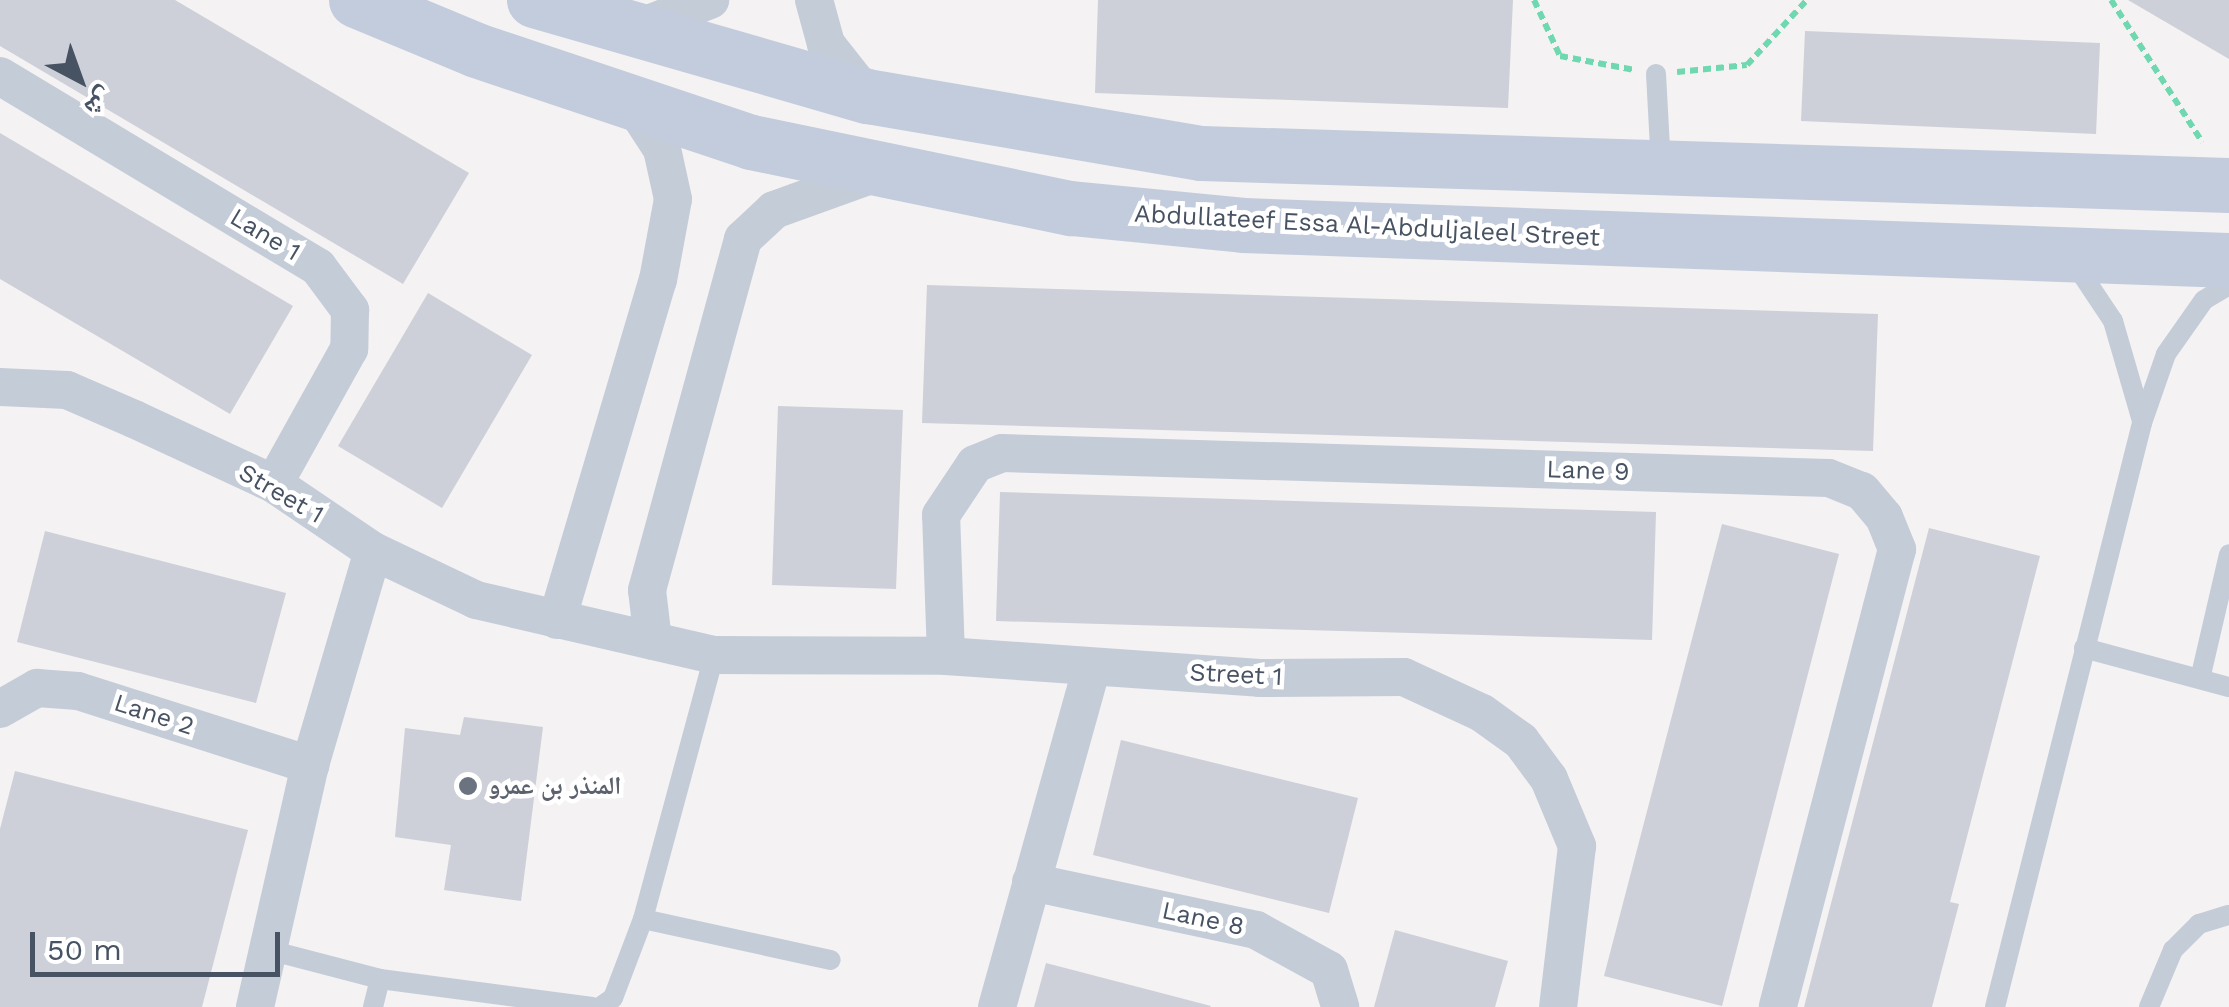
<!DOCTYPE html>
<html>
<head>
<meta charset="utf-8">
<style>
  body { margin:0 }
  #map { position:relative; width:2229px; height:1007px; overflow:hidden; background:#f4f2f2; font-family:"Work Sans","Noto Naskh Arabic",sans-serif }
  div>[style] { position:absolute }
  .building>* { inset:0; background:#cdd0d8 }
  .path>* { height:6px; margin-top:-3px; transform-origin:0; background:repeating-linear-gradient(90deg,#70d8b0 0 8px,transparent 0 13px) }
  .lane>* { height:20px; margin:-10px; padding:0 10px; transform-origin:10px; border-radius:10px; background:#c4ccd8 }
  .street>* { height:38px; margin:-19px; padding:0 19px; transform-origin:19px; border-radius:19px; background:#c4ccd8 }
  .secondary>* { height:55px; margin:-27.5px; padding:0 27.5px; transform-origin:27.5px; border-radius:27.5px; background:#c3ccdc }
  .dots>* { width:28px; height:28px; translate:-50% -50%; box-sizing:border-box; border:5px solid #fff; border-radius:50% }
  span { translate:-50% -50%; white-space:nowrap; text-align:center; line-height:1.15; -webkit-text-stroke:9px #fff; paint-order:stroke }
  .street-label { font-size:25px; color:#475262 }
  .worship-label { font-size:25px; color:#5b616d; font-weight:700 }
  .left { translate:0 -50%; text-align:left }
  .north { position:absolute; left:30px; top:30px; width:100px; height:100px; -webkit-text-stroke:8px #fff; paint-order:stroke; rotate:139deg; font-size:28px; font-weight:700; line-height:40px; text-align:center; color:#475262 }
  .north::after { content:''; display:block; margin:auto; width:35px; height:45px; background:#475262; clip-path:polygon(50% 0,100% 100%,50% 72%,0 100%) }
  .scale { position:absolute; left:30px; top:932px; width:250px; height:45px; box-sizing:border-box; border:5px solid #475262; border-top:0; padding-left:12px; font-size:30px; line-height:35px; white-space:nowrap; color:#475262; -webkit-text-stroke:8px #fff; paint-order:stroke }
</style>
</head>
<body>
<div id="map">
  <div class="building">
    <div style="clip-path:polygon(0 0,175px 0,469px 173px,403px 284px,0 46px)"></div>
    <div style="clip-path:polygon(1098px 0,1513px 0,1508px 108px,1095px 93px)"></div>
    <div style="clip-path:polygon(2128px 0,2229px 0,2229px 59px)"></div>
    <div style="clip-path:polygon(1805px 31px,2100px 43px,2096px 134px,1801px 121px)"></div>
    <div style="clip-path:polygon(0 133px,293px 306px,230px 414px,0 279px)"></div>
    <div style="clip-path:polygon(927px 285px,1878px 314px,1873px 451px,922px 423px)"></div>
    <div style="clip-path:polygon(428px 293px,532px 355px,442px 508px,338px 446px)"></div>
    <div style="clip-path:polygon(778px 406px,903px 410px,896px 589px,772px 585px)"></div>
    <div style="clip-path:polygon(1000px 492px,1656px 512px,1652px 640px,996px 621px)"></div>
    <div style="clip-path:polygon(1722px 524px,1839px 554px,1722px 1006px,1604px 976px)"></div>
    <div style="clip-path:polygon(1929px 528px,2040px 556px,1950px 902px,1959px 904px,1932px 1007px,1804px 1007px)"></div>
    <div style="clip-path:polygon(45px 531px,286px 593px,256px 703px,17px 642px)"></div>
    <div style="clip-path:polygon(464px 717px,543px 727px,521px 901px,444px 890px,451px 845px,395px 837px,405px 728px,460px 735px)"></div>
    <div style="clip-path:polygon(1121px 740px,1358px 798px,1329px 913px,1093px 855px)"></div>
    <div style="clip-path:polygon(15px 771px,248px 830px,202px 1007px,0 1007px,0 829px)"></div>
    <div style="clip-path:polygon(1395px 930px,1508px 961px,1495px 1007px,1374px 1007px)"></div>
    <div style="clip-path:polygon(1046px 963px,1211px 1006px,1210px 1007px,1034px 1007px)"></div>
  </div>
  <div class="path">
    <div style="left:1534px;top:0;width:62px;rotate:65.1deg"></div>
    <div style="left:1560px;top:56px;width:76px;rotate:10.6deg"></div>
    <div style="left:2111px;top:0;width:169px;rotate:57.3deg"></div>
    <div style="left:1677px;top:72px;width:70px;rotate:-5.7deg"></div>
    <div style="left:1747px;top:65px;width:88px;rotate:-47.3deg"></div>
  </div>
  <div class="lane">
    <div style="left:1656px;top:74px;width:93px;rotate:86.9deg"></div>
    <div style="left:2069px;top:266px;width:11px;rotate:22deg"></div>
    <div style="left:2079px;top:270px;width:61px;rotate:56.3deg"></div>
    <div style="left:2113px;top:321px;width:104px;rotate:73.8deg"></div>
    <div style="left:2084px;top:648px;width:150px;rotate:15.1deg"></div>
    <div style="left:2200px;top:679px;width:128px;rotate:-76.9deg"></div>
    <div style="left:643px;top:919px;width:192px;rotate:12.3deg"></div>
    <div style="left:265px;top:949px;width:119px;rotate:14.6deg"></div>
    <div style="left:380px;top:979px;width:214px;rotate:7.5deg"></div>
    <div style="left:373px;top:1007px;width:29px;rotate:-76deg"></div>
    <div style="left:600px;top:1007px;width:16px;rotate:-35deg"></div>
    <div style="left:613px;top:998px;width:85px;rotate:-69.2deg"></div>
    <div style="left:643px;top:919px;width:273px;rotate:-74.9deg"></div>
    <div style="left:1995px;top:1007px;width:602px;rotate:-75.87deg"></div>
    <div style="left:2142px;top:423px;width:73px;rotate:-70.8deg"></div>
    <div style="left:2166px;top:354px;width:66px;rotate:-54.9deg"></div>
    <div style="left:2204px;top:300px;width:29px;rotate:-31deg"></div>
    <div style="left:2149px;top:1007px;width:62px;rotate:-67.2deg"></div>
    <div style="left:2173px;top:950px;width:37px;rotate:-45deg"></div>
    <div style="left:2199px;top:924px;width:31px;rotate:-17deg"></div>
  </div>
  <div class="street">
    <div style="left:814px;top:0;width:46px;rotate:74.7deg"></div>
    <div style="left:826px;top:44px;width:66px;rotate:51.7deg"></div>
    <div style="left:633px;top:30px;width:83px;rotate:-21.3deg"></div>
    <div style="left:0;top:76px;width:371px;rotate:31deg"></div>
    <div style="left:318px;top:267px;width:54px;rotate:53.3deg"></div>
    <div style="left:350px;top:310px;width:39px;rotate:91deg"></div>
    <div style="left:349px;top:349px;width:154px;rotate:119.1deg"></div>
    <div style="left:0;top:387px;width:67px;rotate:2.6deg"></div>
    <div style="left:67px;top:390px;width:73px;rotate:23.4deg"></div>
    <div style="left:134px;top:419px;width:154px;rotate:24.9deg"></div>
    <div style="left:274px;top:484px;width:120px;rotate:34.1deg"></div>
    <div style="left:373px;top:551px;width:114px;rotate:25.4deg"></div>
    <div style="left:476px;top:600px;width:244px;rotate:13deg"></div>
    <div style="left:714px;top:655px;width:232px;rotate:0.2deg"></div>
    <div style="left:946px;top:656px;width:314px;rotate:4deg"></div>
    <div style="left:1259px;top:678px;width:145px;rotate:-0.4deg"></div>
    <div style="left:1404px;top:677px;width:86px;rotate:24.8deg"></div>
    <div style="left:1482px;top:713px;width:48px;rotate:35.7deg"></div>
    <div style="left:1521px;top:741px;width:47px;rotate:53.6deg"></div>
    <div style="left:1549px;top:779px;width:73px;rotate:67.3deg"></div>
    <div style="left:1577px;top:846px;width:162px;rotate:96.7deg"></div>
    <div style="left:557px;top:620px;width:355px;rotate:-73.5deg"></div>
    <div style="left:658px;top:280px;width:82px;rotate:-79.5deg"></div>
    <div style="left:673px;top:199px;width:51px;rotate:-102.4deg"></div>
    <div style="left:662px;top:149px;width:59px;rotate:-123.1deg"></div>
    <div style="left:653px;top:641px;width:51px;rotate:-96.7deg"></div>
    <div style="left:647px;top:590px;width:364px;rotate:-74.7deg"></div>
    <div style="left:743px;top:239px;width:42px;rotate:-43.1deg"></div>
    <div style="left:774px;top:210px;width:115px;rotate:-19.9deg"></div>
    <div style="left:946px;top:656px;width:141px;rotate:-92deg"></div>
    <div style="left:941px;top:515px;width:61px;rotate:-56.3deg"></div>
    <div style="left:975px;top:464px;width:29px;rotate:-22deg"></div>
    <div style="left:1002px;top:453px;width:827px;rotate:1.73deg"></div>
    <div style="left:1829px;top:478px;width:35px;rotate:22deg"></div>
    <div style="left:1862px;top:491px;width:34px;rotate:50deg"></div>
    <div style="left:1884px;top:517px;width:35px;rotate:68deg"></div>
    <div style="left:1897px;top:549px;width:473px;rotate:104.6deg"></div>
    <div style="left:0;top:709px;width:43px;rotate:-29.6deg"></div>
    <div style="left:37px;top:688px;width:41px;rotate:4.2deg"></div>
    <div style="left:78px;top:691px;width:244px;rotate:17.7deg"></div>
    <div style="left:1031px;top:882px;width:230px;rotate:12deg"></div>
    <div style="left:1256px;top:930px;width:83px;rotate:28.7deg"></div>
    <div style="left:1329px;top:970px;width:39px;rotate:73deg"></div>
    <div style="left:255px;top:1007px;width:248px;rotate:-77.2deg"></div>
    <div style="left:310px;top:765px;width:223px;rotate:-73.6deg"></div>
    <div style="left:997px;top:1007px;width:353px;rotate:-74.4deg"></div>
  </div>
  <div class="secondary">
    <div style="left:356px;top:0;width:130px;rotate:22.6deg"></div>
    <div style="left:476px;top:50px;width:290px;rotate:18.5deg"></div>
    <div style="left:751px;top:142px;width:327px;rotate:11.7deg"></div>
    <div style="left:1071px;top:208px;width:173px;rotate:5.6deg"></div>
    <div style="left:1243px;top:225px;width:987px;rotate:2.03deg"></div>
    <div style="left:534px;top:0;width:347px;rotate:16.1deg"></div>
    <div style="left:867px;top:96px;width:339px;rotate:9.7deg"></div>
    <div style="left:1201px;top:153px;width:1028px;rotate:1.78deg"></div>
  </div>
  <div class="dots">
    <div style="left:468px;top:786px;background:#6b7280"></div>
  </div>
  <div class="street-label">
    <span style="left:1367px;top:226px;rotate:3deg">Abdullateef Essa Al-Abduljaleel Street</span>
    <span style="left:265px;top:235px;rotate:31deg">Lane 1</span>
    <span style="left:1588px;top:471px;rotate:2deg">Lane 9</span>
    <span style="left:281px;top:494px;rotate:30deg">Street 1</span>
    <span style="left:1236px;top:675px;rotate:3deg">Street 1</span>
    <span style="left:154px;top:715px;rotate:18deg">Lane 2</span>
    <span style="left:1203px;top:919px;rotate:12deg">Lane 8</span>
  </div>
  <div class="worship-label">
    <span class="left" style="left:488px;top:786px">المنذر بن عمرو</span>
  </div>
  <div class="north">ش</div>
  <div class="scale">50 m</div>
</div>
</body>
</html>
